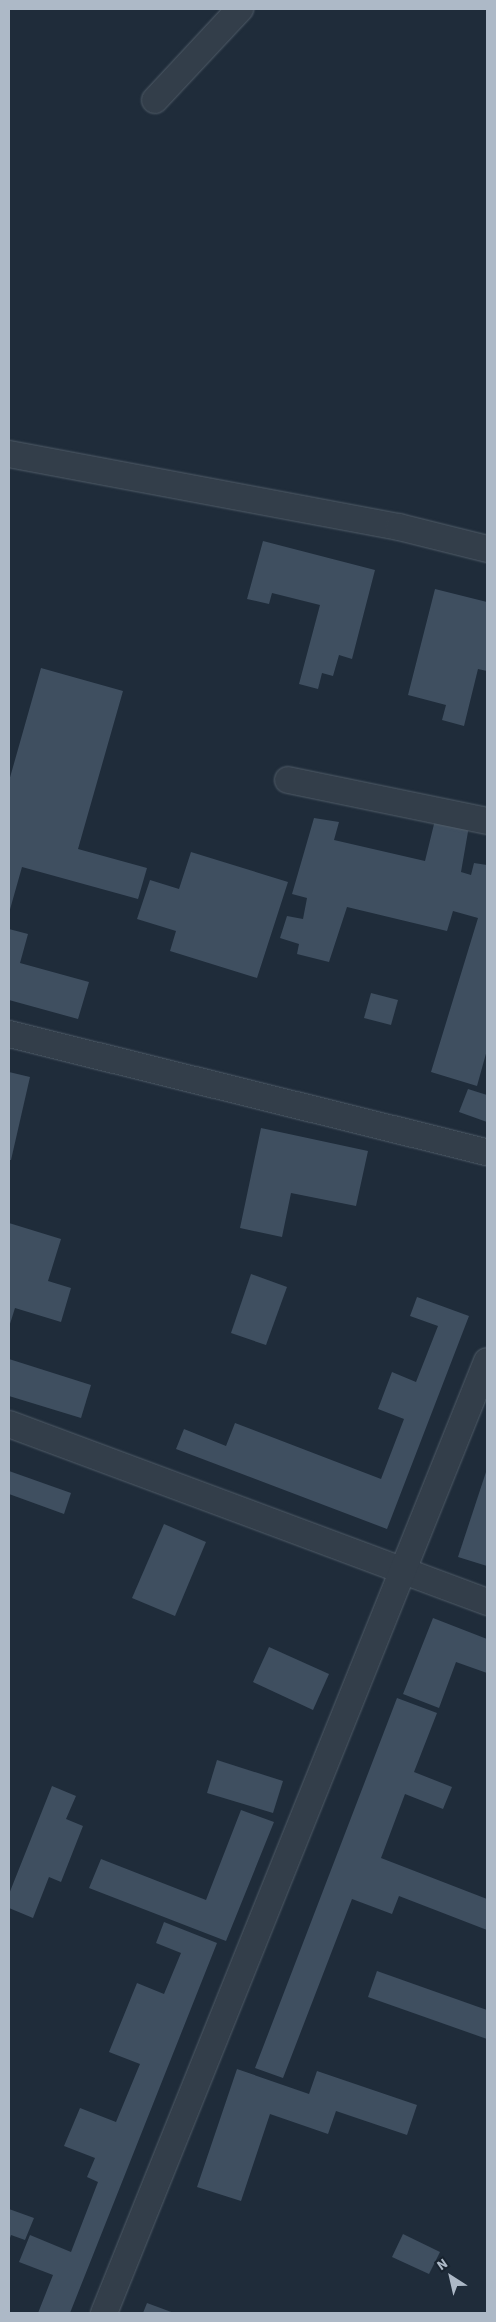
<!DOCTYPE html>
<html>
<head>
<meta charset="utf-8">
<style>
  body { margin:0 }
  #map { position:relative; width:496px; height:2322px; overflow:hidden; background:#1f2c3a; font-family:"Source Sans 3",sans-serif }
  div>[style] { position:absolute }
  .building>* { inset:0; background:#3f4f60 }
  .roads { filter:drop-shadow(0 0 1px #505c68) drop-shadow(0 0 1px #505c68) }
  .minor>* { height:26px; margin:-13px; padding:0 13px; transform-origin:13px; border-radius:13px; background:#333e4a }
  span { translate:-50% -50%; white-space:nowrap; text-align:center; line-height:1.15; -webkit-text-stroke:5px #18232f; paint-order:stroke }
  .frame { position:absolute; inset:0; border:10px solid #adb9c7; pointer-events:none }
  .north { position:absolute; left:426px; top:2252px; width:50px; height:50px; -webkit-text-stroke:4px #18232f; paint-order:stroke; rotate:325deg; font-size:14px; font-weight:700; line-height:20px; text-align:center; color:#adb9c7 }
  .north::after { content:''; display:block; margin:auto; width:18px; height:22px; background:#adb9c7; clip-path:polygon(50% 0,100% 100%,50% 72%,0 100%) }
</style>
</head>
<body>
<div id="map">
  <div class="building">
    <div style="clip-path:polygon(263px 541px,375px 570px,352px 659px,339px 655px,333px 676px,322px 673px,318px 689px,299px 684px,320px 605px,272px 593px,269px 604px,247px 599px)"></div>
    <div style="clip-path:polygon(435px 589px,487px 602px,487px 671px,478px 669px,464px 726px,442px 720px,446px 705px,408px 695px)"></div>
    <div style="clip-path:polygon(41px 668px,123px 691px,78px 849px,147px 868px,138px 899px,22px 867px,9px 913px,9px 781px)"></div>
    <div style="clip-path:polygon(314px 818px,339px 822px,334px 840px,425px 861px,435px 820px,469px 826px,461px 872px,471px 875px,474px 863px,487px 865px,487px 1050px,477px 1086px,431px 1072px,478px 918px,453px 911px,447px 931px,347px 907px,329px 962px,297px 954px,299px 944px,280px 938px,287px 916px,303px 919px,307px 898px,292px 894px)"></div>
    <div style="clip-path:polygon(191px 852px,288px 882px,257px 978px,170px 951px,176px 931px,137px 919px,150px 880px,179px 889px)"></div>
    <div style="clip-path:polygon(9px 929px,28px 934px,20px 963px,89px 982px,78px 1019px,9px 1000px)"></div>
    <div style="clip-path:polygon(371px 993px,398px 1000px,391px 1025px,364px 1018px)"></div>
    <div style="clip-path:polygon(9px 1072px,30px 1077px,11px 1160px,9px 1160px)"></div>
    <div style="clip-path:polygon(468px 1089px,487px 1095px,487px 1122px,459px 1112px)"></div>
    <div style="clip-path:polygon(261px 1128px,368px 1151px,356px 1206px,291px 1193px,282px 1237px,240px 1228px)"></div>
    <div style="clip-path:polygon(9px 1223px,61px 1239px,48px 1281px,71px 1288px,61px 1322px,15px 1308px,9px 1327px)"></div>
    <div style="clip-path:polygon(251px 1274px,287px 1287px,266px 1345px,231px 1333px)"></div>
    <div style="clip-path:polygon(417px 1297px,469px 1316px,387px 1529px,176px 1449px,184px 1429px,226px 1446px,235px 1423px,381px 1479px,404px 1419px,378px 1409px,392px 1372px,416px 1382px,438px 1326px,410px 1316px)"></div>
    <div style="clip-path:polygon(9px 1359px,91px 1385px,81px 1418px,9px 1396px)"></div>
    <div style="clip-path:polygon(487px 1469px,487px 1566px,458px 1557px)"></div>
    <div style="clip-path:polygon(9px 1471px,71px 1493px,64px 1514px,9px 1494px)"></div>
    <div style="clip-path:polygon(164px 1524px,206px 1542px,175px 1616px,132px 1598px)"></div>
    <div style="clip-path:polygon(433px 1618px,487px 1639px,487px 1673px,456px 1662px,439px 1708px,403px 1694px)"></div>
    <div style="clip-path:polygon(269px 1647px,329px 1674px,313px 1710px,253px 1682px)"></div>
    <div style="clip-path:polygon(397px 1698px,437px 1713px,414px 1772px,452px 1787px,443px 1809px,405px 1794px,381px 1858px,487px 1899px,487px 1930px,399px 1896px,392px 1914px,352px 1899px,283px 2078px,255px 2068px)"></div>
    <div style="clip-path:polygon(217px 1760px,283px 1781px,273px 1813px,207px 1793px)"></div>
    <div style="clip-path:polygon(52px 1786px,76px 1796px,66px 1819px,83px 1826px,61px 1882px,49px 1877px,33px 1918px,9px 1908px,9px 1894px)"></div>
    <div style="clip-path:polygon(241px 1810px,274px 1822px,226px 1941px,89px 1888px,101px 1859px,206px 1900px)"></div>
    <div style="clip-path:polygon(164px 1922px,217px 1943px,70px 2313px,38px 2313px,53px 2275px,19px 2262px,30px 2235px,71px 2252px,98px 2182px,87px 2177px,95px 2158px,64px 2146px,80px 2108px,116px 2122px,140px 2064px,109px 2052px,137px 1983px,164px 1994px,181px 1953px,156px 1943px)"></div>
    <div style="clip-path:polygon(377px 1971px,487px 2010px,487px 2039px,368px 1997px)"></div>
    <div style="clip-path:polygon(237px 2069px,309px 2094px,317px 2071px,417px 2105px,407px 2135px,336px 2111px,328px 2134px,270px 2114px,241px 2201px,197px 2187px)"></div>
    <div style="clip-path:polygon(9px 2209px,34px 2218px,25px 2240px,11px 2235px,9px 2241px)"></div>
    <div style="clip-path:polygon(403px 2234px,440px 2252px,429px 2274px,392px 2257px)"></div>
    <div style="clip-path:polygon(147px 2303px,174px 2313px,143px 2313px)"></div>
  </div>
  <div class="roads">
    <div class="minor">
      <div style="left:155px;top:100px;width:125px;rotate:-47deg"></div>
      <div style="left:9px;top:454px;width:397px;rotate:10.6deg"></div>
      <div style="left:399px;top:527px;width:91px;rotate:14deg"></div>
      <div style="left:288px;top:780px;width:203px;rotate:11.6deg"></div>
      <div style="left:9px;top:1034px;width:492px;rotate:13.9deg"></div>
      <div style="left:9px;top:1424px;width:510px;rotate:20.42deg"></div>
      <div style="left:104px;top:2313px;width:1026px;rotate:-68.08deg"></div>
    </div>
  </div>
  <div class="frame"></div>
  <div class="north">N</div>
</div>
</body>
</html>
